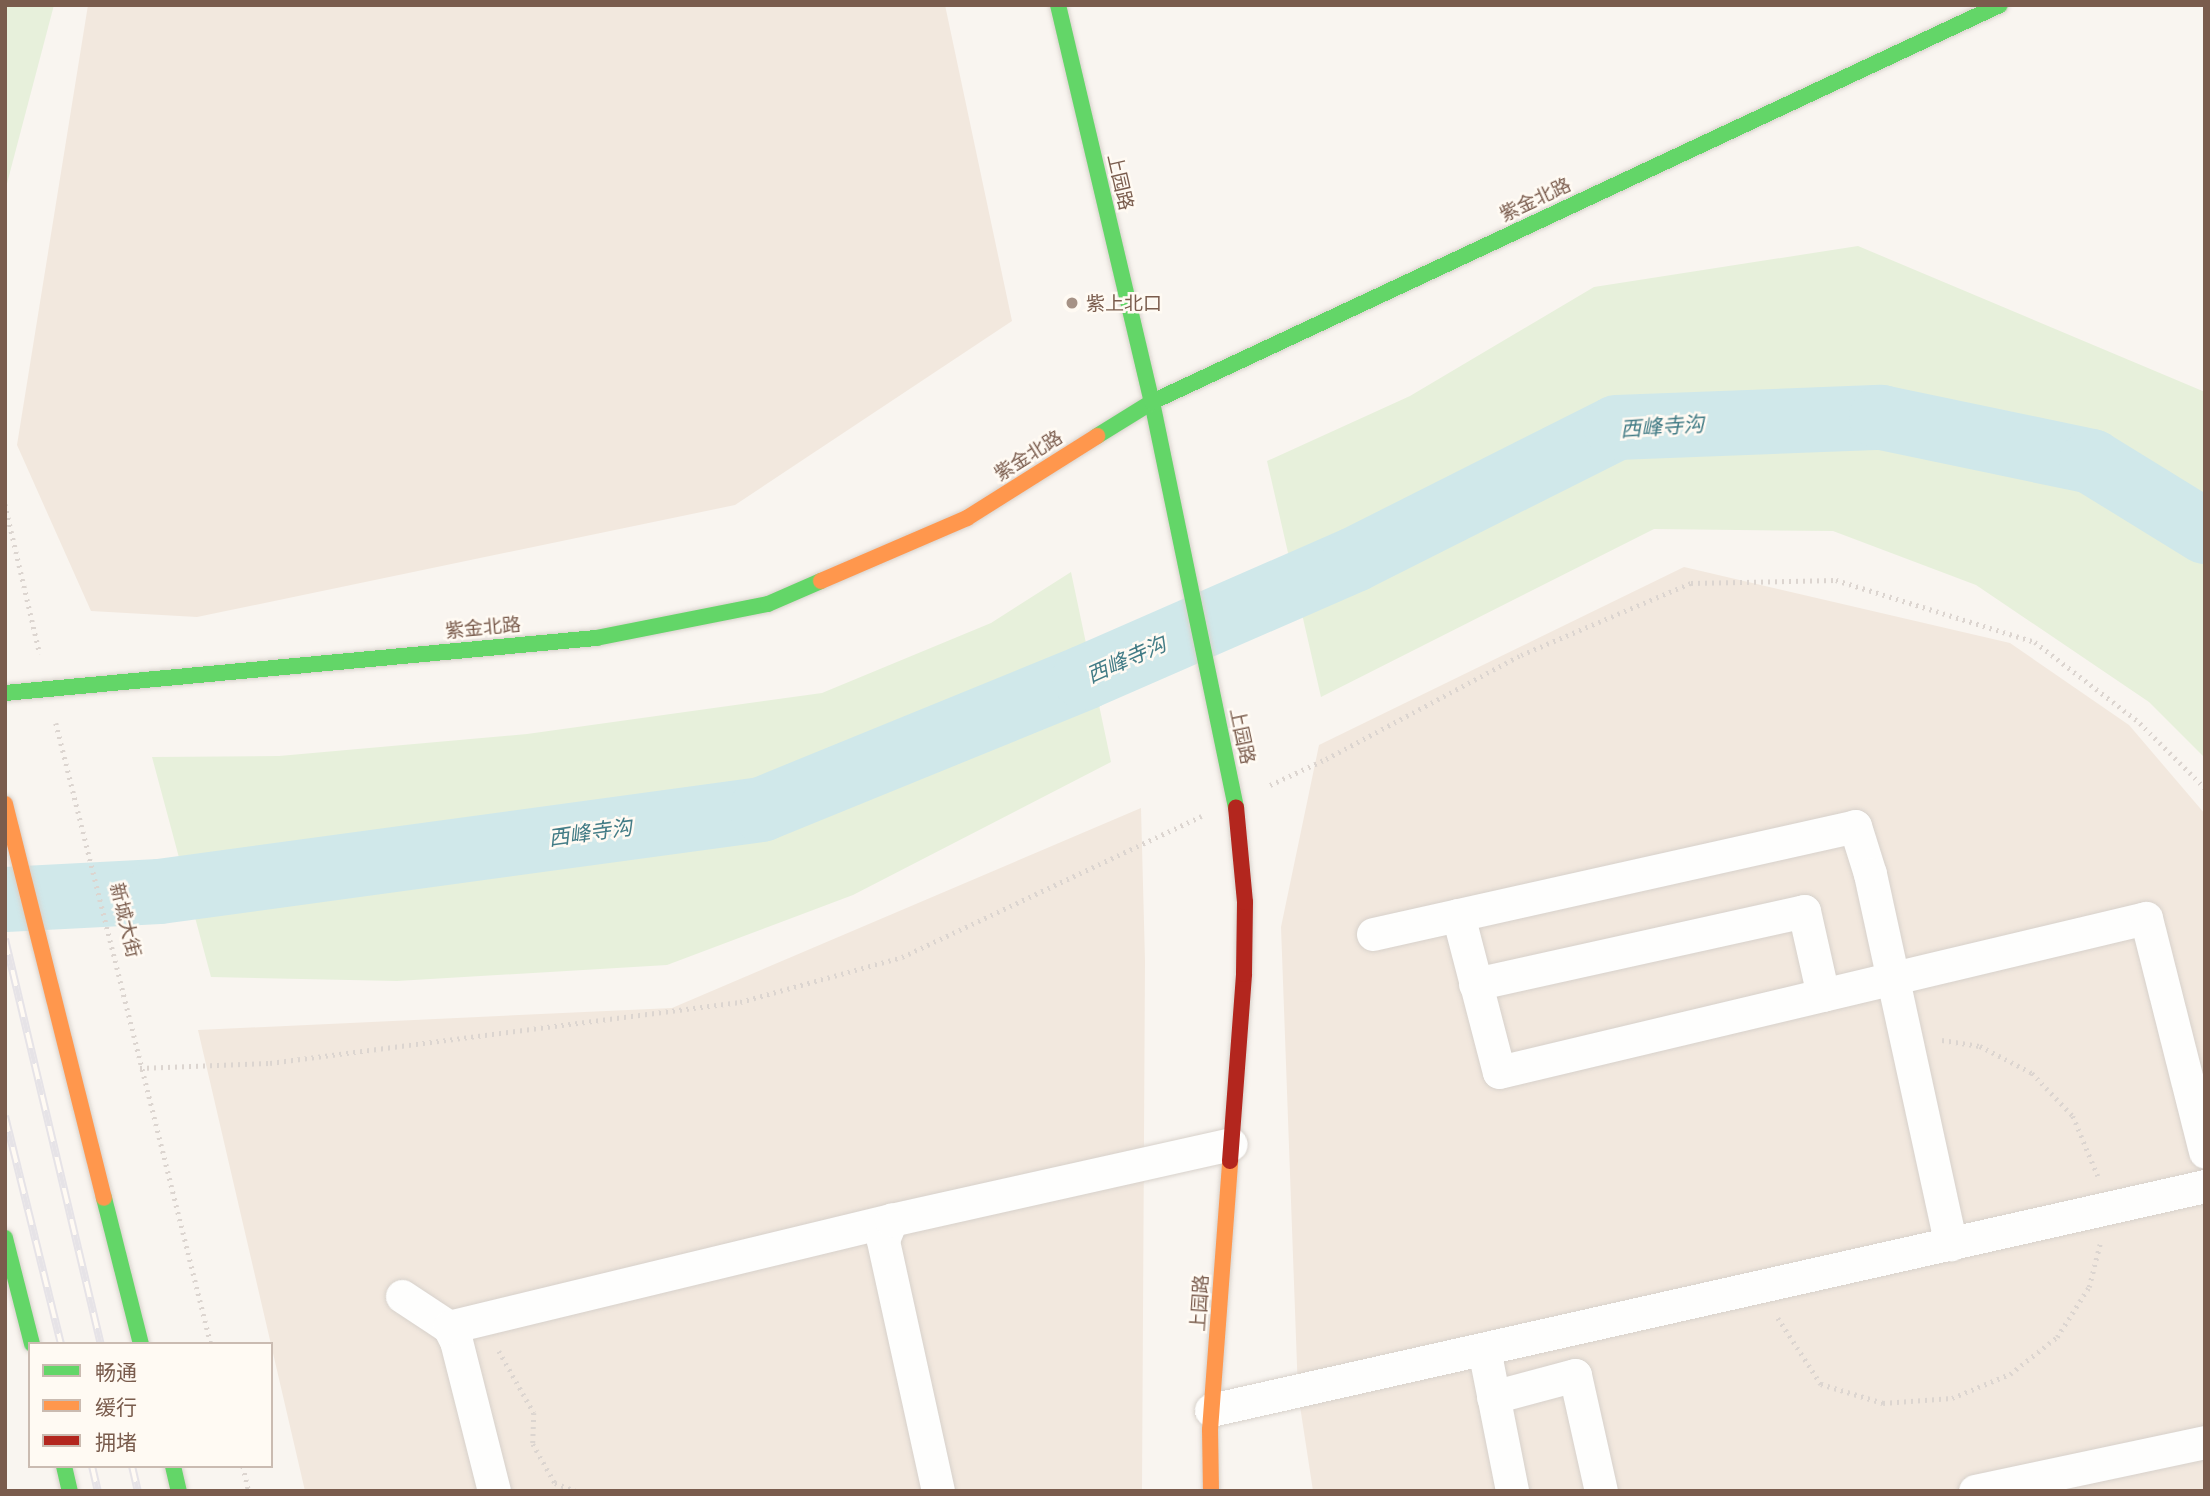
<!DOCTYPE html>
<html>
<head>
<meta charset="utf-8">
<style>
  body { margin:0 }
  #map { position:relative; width:2210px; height:1496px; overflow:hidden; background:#f9f5f0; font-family:"Golos Text","Noto Sans SC",sans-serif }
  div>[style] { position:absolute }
  .residential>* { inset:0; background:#f2e8de }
  .green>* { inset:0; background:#e7f0db }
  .river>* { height:65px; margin:-32.5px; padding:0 32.5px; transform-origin:32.5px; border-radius:32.5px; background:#d0e8ea }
  .path>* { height:4.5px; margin-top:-2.25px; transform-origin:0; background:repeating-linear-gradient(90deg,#dcd5d0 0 2px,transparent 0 7px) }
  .roads { filter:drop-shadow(0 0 2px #d7d1cb) drop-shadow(0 0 2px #d7d1cb) }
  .street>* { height:33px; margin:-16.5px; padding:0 16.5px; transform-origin:16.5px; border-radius:16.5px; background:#fefefd }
  .fast>* { height:16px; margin:-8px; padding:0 8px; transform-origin:8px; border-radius:8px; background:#63d668 }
  .slow>* { height:16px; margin:-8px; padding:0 8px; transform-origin:8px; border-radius:8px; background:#ff974d }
  .jam>* { height:16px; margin:-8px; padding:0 8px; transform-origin:8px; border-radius:8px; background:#b3261e }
  .rail>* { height:8px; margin-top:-4px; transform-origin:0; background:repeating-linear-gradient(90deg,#fffaf3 0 16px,#e6e3e7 0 32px); box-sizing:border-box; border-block:2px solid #e6e3e7 }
  .dots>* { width:19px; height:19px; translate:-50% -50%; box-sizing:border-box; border:4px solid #fffaf3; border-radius:50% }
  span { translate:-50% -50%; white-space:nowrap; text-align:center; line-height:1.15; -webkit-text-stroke:5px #fffaf3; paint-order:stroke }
  .street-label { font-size:19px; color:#7a5c4d }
  .poi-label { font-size:19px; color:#7a5c4d }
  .left { translate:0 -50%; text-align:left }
  .water-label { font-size:21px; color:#437c86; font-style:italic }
  .frame { position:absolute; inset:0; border:7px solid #7a5c4d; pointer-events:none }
  .legend { position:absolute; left:28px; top:1342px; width:245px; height:126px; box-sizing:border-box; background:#fffaf3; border:2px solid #cabbb1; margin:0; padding:9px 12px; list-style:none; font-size:21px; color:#7a5c4d }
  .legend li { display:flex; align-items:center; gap:14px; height:35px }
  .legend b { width:35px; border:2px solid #cabbb1 }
</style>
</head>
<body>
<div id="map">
  <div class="residential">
    <div style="clip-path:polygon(88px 5px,945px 5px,1012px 321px,735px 505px,197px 617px,91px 611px,17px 445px)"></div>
    <div style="clip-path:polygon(1684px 567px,2010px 643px,2129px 725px,2205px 814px,2205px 1491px,1313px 1491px,1298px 1393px,1281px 927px,1319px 745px)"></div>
    <div style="clip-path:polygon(1141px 808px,1145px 961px,1142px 1491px,305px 1491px,198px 1030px,672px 1008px)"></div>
  </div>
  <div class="green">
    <div style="clip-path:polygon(5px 5px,54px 5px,5px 191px)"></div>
    <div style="clip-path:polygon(1858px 246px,2205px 392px,2205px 758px,2149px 702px,1976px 585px,1833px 531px,1654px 529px,1321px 697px,1267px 461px,1410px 396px,1594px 287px)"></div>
    <div style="clip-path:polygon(1071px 572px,1111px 762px,853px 895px,667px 965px,397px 981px,211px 977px,152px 757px,279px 756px,527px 734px,822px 693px,991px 623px)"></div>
  </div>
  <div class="river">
    <div style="left:5px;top:899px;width:154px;rotate:-3deg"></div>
    <div style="left:159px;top:891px;width:608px;rotate:-7.76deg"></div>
    <div style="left:761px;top:809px;width:349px;rotate:-22.2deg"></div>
    <div style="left:1084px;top:677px;width:295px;rotate:-23.6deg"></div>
    <div style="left:1354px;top:559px;width:293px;rotate:-26.7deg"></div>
    <div style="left:1616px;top:427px;width:265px;rotate:-2.2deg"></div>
    <div style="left:1881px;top:417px;width:215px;rotate:11.8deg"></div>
    <div style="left:2091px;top:461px;width:134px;rotate:31.6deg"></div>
  </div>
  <div class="path">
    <div style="left:5px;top:504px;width:154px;rotate:76.9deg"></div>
    <div style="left:56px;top:723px;width:640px;rotate:75.99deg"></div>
    <div style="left:1270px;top:785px;width:62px;rotate:-24.9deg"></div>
    <div style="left:1326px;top:759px;width:221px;rotate:-28.1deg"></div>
    <div style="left:1521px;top:655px;width:185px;rotate:-23deg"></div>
    <div style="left:1691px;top:583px;width:145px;rotate:-1.2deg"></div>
    <div style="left:1836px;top:580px;width:208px;rotate:17.3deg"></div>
    <div style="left:2035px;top:642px;width:133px;rotate:37.6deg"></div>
    <div style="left:2140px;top:723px;width:92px;rotate:45deg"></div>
    <div style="left:1942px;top:1040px;width:38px;rotate:9deg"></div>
    <div style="left:1980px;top:1046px;width:59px;rotate:27.4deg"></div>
    <div style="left:2032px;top:1073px;width:59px;rotate:46.4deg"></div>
    <div style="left:2073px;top:1116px;width:65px;rotate:67.4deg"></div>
    <div style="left:140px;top:1068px;width:130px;rotate:-2.2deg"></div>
    <div style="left:270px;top:1063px;width:474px;rotate:-7.4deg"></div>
    <div style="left:740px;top:1002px;width:168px;rotate:-15.5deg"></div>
    <div style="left:902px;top:957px;width:331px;rotate:-25.2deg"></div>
    <div style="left:1778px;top:1318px;width:79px;rotate:56.9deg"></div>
    <div style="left:1821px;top:1384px;width:65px;rotate:17deg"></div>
    <div style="left:1883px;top:1403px;width:69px;rotate:-4.1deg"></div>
    <div style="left:1952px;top:1398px;width:63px;rotate:-22.5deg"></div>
    <div style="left:2010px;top:1374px;width:60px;rotate:-38.2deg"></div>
    <div style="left:2057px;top:1337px;width:59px;rotate:-57.4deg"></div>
    <div style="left:2089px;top:1287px;width:44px;rotate:-75.7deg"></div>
    <div style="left:499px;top:1351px;width:71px;rotate:60.6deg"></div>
    <div style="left:534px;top:1413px;width:31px;rotate:92deg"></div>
    <div style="left:533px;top:1444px;width:45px;rotate:60.6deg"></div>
    <div style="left:555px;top:1483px;width:22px;rotate:21deg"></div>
    <div style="left:243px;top:1466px;width:26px;rotate:77deg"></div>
    <div style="left:833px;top:1491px;width:3px"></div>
  </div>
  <div class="roads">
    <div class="street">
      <div style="left:1458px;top:915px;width:162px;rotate:75.4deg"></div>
      <div style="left:1499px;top:1072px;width:665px;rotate:-13.39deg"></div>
      <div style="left:2146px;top:918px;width:241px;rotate:75.8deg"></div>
      <div style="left:1373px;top:934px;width:494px;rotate:-12.6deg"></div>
      <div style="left:1855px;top:826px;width:50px;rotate:72.6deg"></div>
      <div style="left:1870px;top:874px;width:379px;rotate:77.7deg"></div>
      <div style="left:1475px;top:984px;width:337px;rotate:-12.5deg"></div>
      <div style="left:1804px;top:911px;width:86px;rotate:77.3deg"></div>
      <div style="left:402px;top:1296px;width:56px;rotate:33.4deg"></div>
      <div style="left:1484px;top:1349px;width:145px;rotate:78.8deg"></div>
      <div style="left:1493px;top:1397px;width:85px;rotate:-15deg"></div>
      <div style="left:1575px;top:1375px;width:119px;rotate:77.4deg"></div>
      <div style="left:1211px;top:1410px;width:1019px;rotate:-12.7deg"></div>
      <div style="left:494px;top:1491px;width:155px;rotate:-104.2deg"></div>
      <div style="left:456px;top:1341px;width:16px;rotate:-117deg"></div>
      <div style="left:449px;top:1327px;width:455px;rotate:-13.6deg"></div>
      <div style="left:938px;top:1491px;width:257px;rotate:-102.4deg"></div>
      <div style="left:883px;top:1240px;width:22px;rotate:-68deg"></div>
      <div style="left:891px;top:1220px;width:348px;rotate:-12.6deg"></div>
      <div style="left:1975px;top:1491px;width:235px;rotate:-12deg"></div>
    </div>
    <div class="fast">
      <div style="left:1058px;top:5px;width:408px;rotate:76.7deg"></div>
      <div style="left:1152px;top:402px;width:414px;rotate:78.3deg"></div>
      <div style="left:1097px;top:436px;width:65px;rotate:-31.7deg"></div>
      <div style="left:1152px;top:402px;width:936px;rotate:-25.09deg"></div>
      <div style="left:5px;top:693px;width:594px;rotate:-5.32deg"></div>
      <div style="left:596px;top:638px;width:175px;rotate:-11.2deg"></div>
      <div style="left:768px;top:604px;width:58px;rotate:-23.5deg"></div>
      <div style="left:104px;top:1198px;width:151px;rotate:75.8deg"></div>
      <div style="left:5px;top:1238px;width:109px;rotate:75.7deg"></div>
      <div style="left:64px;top:1466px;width:26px;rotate:77deg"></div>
      <div style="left:173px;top:1466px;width:26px;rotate:77deg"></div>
    </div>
    <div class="slow">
      <div style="left:821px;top:581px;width:159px;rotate:-23.3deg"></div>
      <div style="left:967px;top:518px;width:154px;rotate:-32.2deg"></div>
      <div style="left:5px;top:804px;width:406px;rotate:75.9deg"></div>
      <div style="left:1211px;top:1491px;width:61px;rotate:-90.9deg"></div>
      <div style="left:1210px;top:1430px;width:270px;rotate:-85.7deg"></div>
    </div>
    <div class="jam">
      <div style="left:1230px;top:1161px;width:188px;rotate:-85.7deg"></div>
      <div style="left:1244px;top:974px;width:72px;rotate:-89.2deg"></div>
      <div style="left:1245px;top:902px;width:95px;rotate:-95.4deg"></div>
    </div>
  </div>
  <div class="rail">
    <div style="left:5px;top:939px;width:416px;rotate:76.7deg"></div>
    <div style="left:5px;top:1116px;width:235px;rotate:76.2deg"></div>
    <div style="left:92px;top:1466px;width:26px;rotate:77deg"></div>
    <div style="left:132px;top:1466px;width:26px;rotate:77deg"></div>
  </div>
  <div class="dots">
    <div style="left:1072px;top:303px;background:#a69286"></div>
  </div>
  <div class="street-label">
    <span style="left:1121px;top:182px;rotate:77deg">上园路</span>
    <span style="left:1535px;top:199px;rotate:-25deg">紫金北路</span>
    <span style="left:1028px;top:455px;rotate:-32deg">紫金北路</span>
    <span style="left:483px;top:627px;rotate:-5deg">紫金北路</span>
    <span style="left:1243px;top:736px;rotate:78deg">上园路</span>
    <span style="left:126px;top:920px;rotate:76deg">新城大街</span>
    <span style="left:1199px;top:1303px;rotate:-86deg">上园路</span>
  </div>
  <div class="poi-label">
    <span class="left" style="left:1086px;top:303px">紫上北口</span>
  </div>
  <div class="water-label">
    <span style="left:1662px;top:426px;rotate:-4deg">西峰寺沟</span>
    <span style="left:1126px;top:659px;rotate:-24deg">西峰寺沟</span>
    <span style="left:590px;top:832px;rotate:-8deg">西峰寺沟</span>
  </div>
  <div class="frame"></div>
  <ul class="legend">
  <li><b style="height:9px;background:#63d668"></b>畅通</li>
  <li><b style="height:9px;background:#ff974d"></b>缓行</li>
  <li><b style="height:9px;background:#b3261e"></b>拥堵</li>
  </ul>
</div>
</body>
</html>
